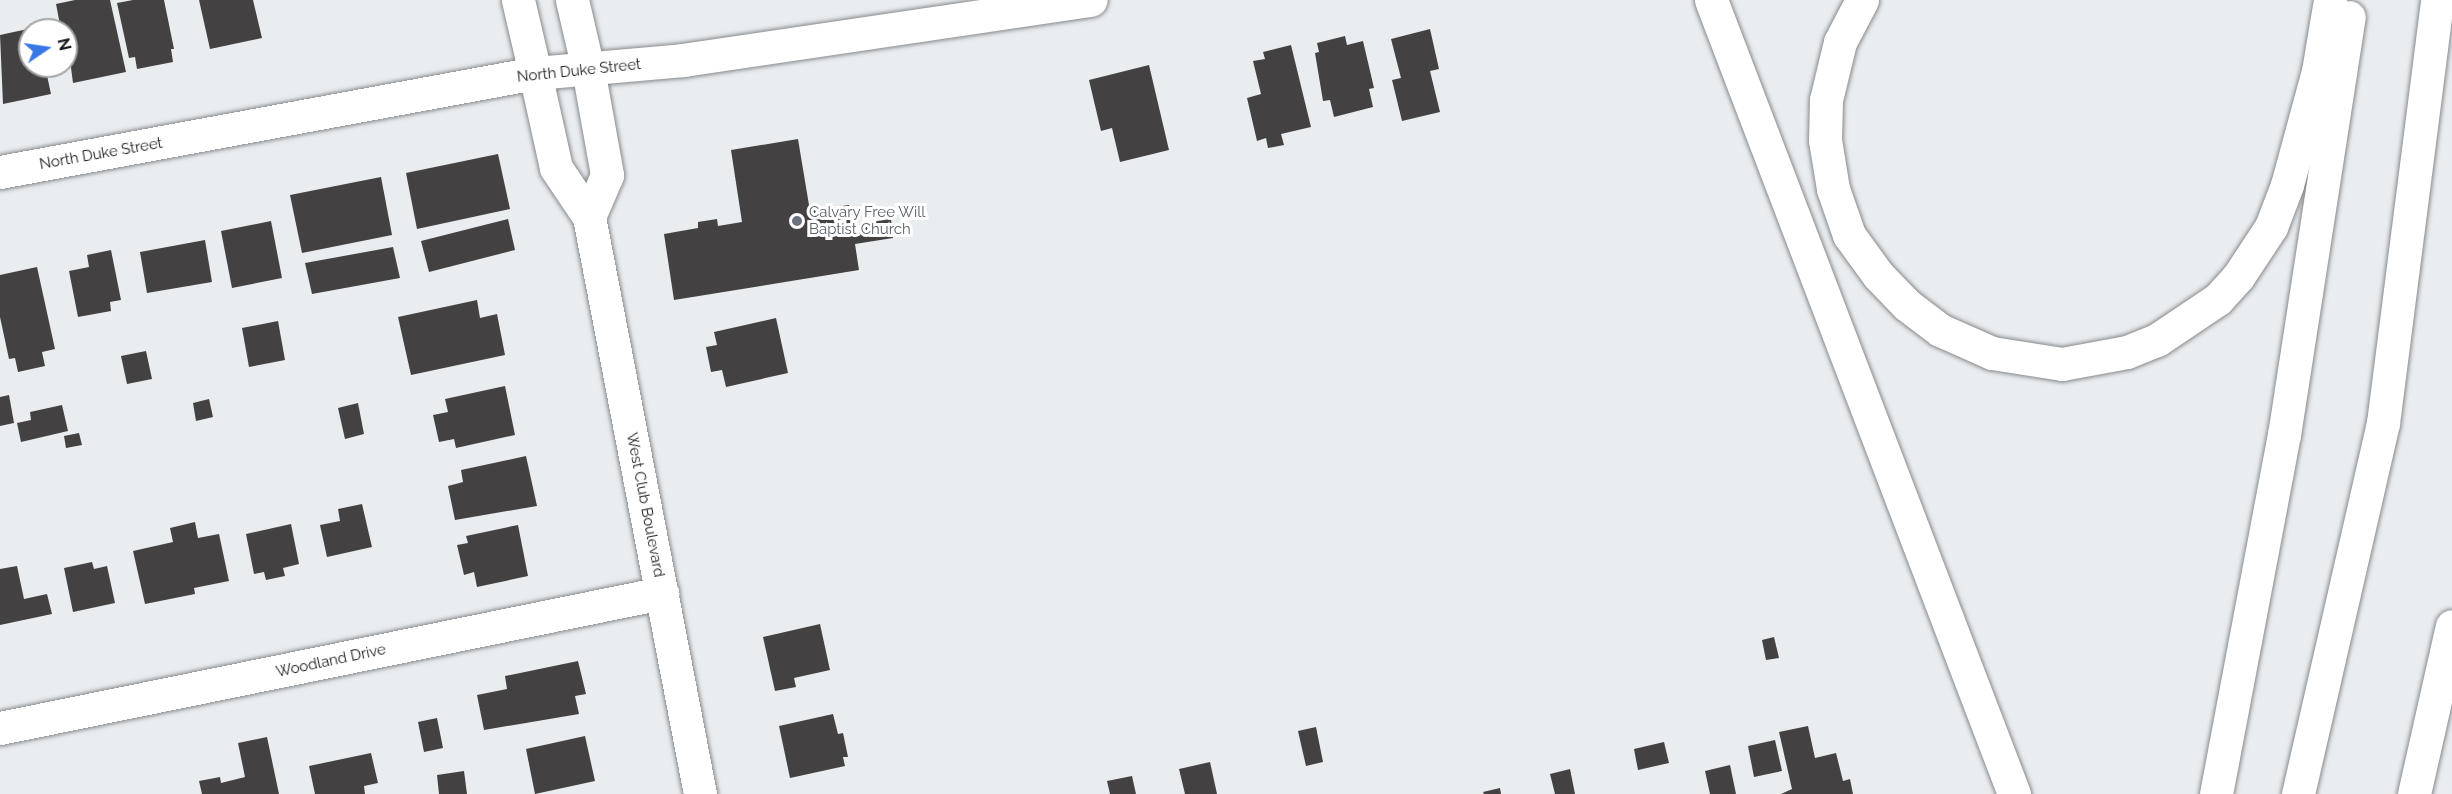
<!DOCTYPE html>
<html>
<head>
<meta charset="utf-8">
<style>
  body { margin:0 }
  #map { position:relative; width:2452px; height:794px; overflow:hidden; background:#eaedf0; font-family:Raleway,sans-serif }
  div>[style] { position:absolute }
  .building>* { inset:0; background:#444142 }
  .roads { filter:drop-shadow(0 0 2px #878a8c) drop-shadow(0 0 2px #878a8c) }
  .minor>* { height:33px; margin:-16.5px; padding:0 16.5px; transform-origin:16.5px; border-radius:16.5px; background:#fff }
  .tertiary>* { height:33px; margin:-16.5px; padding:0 16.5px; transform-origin:16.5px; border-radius:16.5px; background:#fff }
  .secondary>* { height:33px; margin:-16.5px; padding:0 16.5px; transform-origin:16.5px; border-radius:16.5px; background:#fff }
  .motorway>* { height:33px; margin:-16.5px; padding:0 16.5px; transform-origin:16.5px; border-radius:16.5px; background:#fff }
  .dots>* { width:16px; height:16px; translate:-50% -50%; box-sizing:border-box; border:3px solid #fff; border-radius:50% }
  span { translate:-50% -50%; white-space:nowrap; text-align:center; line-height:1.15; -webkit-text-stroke:6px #fff; paint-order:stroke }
  .street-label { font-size:15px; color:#18191a }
  .worship-label { font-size:15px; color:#5b616d }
  .left { translate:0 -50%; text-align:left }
  .north { position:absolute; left:18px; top:18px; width:60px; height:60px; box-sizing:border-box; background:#fff; border:2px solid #a3a3a3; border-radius:50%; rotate:77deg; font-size:16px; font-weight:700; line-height:24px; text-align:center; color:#18191a }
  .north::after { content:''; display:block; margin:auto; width:21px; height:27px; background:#3877e6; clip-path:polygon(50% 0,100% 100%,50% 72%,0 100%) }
</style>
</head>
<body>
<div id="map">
  <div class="building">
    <div style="clip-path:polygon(75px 0,110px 0,126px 72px,73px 83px,66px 30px,61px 30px,56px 4px)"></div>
    <div style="clip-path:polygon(133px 0,164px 0,174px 49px,171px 49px,173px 62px,137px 69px,135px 57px,129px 58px,117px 3px)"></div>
    <div style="clip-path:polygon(199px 0,253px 0,262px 38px,210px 49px)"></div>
    <div style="clip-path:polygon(37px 27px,30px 30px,30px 66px,45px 66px,51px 94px,3px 104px,0 35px)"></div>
    <div style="clip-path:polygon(1430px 29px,1439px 69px,1430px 71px,1440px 112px,1402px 121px,1392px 80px,1401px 78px,1391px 39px)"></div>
    <div style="clip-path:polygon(1345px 36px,1347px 45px,1363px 41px,1374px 88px,1369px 89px,1373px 107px,1334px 117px,1330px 100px,1323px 101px,1315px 53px,1319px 52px,1317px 43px)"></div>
    <div style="clip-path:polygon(1291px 45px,1311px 127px,1281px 134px,1284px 145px,1268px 148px,1266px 138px,1257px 141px,1247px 98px,1261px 94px,1253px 61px,1265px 59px,1263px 52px)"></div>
    <div style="clip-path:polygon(1149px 65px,1169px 150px,1120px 162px,1112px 128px,1101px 131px,1089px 80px)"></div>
    <div style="clip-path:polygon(798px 139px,810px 211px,849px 205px,852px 225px,891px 219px,893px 238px,855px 244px,859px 270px,674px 300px,664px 234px,698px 228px,698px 222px,717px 219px,718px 226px,742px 222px,731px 150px)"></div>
    <div style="clip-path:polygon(498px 154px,510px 209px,417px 229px,406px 173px)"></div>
    <div style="clip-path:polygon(381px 177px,392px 235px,302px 253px,290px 195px)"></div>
    <div style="clip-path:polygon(508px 219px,515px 250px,429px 272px,421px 241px)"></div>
    <div style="clip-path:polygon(271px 221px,282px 278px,232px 288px,221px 231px)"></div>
    <div style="clip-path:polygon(205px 240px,212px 282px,147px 293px,140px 252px)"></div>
    <div style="clip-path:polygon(393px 247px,400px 278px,312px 294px,305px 263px)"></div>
    <div style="clip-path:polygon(111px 250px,121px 300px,110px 302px,111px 311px,78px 317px,69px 271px,89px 267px,87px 255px)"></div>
    <div style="clip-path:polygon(37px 267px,55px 349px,42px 352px,45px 366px,18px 372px,15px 358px,9px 359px,0 317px,0 275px)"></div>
    <div style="clip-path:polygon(477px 300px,480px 318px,497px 314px,505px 355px,411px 375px,398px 317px)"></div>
    <div style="clip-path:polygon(776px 318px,788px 373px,726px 387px,722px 370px,711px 372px,706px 347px,717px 345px,714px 332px)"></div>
    <div style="clip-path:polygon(278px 321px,285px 360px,249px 367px,242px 328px)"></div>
    <div style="clip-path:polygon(146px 351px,152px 379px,127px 384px,121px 356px)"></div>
    <div style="clip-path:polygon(505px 386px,515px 435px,456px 448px,454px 439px,439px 442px,433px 415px,448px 412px,445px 399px)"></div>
    <div style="clip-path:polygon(9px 395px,14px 423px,0 426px,0 397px)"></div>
    <div style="clip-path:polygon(209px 399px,213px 417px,196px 421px,193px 403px)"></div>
    <div style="clip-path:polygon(358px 403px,364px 434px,345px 439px,338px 408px)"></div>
    <div style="clip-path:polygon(62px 405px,68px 431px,21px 442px,17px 423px,31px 420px,30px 412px)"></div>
    <div style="clip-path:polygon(79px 433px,82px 445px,66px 448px,64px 436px)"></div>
    <div style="clip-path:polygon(526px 456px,537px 506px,455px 520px,448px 486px,463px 482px,461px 470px)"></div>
    <div style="clip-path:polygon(362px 504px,372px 547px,327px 557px,320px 525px,340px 521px,338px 509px)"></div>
    <div style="clip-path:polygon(195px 522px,198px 538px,219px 534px,229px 581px,194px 588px,195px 594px,145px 604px,133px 551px,173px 542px,170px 528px)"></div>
    <div style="clip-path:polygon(291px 524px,299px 564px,283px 568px,285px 576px,266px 580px,264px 572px,254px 574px,246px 534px)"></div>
    <div style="clip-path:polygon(518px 525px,528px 576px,477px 587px,474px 572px,464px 575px,457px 545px,468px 543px,466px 536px)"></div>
    <div style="clip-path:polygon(92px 562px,94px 569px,107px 566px,115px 603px,73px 612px,64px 568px)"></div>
    <div style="clip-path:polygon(17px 566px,24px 599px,47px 594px,52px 614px,0 625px,0 569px)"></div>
    <div style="clip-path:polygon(820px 624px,830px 670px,794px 678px,796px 687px,775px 691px,763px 637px)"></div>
    <div style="clip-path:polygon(1774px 637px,1779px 658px,1766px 660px,1762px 640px)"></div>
    <div style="clip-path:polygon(578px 661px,586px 694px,575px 696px,579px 714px,484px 730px,477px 695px,507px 689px,505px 676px)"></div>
    <div style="clip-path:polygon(833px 714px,838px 734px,843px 733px,848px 757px,843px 757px,845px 766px,790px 778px,779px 726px)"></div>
    <div style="clip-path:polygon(437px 718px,443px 748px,424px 752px,418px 722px)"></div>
    <div style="clip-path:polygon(1808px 726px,1815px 758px,1836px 753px,1843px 781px,1850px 779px,1853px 794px,1781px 794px,1792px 789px,1779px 732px)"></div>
    <div style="clip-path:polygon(1316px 727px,1323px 762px,1306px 766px,1298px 731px)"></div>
    <div style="clip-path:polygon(585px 736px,595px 781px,535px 794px,526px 749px)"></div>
    <div style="clip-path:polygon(267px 737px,279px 794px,202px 794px,199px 781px,220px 777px,221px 783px,245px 777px,238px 743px)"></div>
    <div style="clip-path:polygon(1775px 740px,1782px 771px,1754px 777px,1748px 746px)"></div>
    <div style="clip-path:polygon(1664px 742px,1669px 763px,1638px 770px,1634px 749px)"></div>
    <div style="clip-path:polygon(371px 753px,378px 783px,364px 786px,365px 794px,315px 794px,309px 766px)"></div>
    <div style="clip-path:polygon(1210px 762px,1217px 794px,1185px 794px,1179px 769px)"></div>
    <div style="clip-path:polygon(1730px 765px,1736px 794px,1710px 794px,1705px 771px)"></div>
    <div style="clip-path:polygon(1570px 769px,1575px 794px,1555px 794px,1550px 774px)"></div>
    <div style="clip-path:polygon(464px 771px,467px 794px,439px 794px,437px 775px)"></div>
    <div style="clip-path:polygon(1132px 776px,1136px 794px,1110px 794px,1107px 781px)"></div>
    <div style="clip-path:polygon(1500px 788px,1501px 794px,1484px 794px,1483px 792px)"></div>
  </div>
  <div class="roads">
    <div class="minor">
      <div style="left:0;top:728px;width:676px;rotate:-11.53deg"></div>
    </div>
    <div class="tertiary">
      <div style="left:588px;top:69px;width:108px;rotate:79.8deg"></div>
      <div style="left:607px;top:175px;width:46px;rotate:113.2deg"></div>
      <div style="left:535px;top:73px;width:97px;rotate:77.5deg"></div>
      <div style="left:556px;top:168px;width:59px;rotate:56deg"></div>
      <div style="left:589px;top:217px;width:588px;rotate:79.11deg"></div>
    </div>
    <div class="secondary">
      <div style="left:518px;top:0;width:75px;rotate:76.9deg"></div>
      <div style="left:572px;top:0;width:71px;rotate:76.9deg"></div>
      <div style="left:0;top:172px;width:544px;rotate:-10.48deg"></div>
      <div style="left:535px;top:73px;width:149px;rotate:-5deg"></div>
      <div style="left:683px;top:60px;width:412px;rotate:-8.4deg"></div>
    </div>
    <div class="motorway">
      <div style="left:1711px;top:0;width:850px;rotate:69.11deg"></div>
      <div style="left:1862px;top:0;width:47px;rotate:117.6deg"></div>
      <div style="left:1840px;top:42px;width:60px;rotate:103.6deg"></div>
      <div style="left:1826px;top:100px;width:40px;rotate:91.4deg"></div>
      <div style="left:1825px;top:140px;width:50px;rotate:80.7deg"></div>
      <div style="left:1833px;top:189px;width:49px;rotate:70.8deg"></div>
      <div style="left:1849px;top:235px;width:49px;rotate:54.1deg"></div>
      <div style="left:1878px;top:275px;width:42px;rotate:46deg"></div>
      <div style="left:1907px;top:305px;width:41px;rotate:37.1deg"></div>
      <div style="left:1940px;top:330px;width:57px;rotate:23.9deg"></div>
      <div style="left:1992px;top:353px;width:71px;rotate:8.9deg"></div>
      <div style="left:2062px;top:364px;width:66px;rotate:-10.5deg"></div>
      <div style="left:2127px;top:352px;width:32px;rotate:-22deg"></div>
      <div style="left:2157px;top:340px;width:73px;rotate:-33.9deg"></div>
      <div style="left:2218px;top:299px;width:30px;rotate:-48deg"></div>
      <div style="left:2238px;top:277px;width:60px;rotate:-56.6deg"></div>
      <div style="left:2271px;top:227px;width:45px;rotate:-69.1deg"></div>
      <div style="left:2287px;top:185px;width:118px;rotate:-74.8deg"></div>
      <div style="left:2318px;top:71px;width:72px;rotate:-80.4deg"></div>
      <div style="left:2216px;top:794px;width:365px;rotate:-79.3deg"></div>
      <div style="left:2284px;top:435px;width:423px;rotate:-81.2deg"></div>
      <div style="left:2298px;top:794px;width:381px;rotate:-77.1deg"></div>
      <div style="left:2383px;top:423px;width:426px;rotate:-82.7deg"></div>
      <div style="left:2414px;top:794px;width:172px;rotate:-77.3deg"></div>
    </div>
  </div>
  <div class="dots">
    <div style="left:797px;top:221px;background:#6b7280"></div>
  </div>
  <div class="street-label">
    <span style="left:579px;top:71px;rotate:-6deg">North Duke Street</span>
    <span style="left:101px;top:154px;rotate:-10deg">North Duke Street</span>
    <span style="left:645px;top:505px;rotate:79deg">West Club Boulevard</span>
    <span style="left:331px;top:661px;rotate:-12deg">Woodland Drive</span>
  </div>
  <div class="worship-label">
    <span class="left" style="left:809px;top:221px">Calvary Free Will<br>Baptist Church</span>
  </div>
  <div class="north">N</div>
</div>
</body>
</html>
